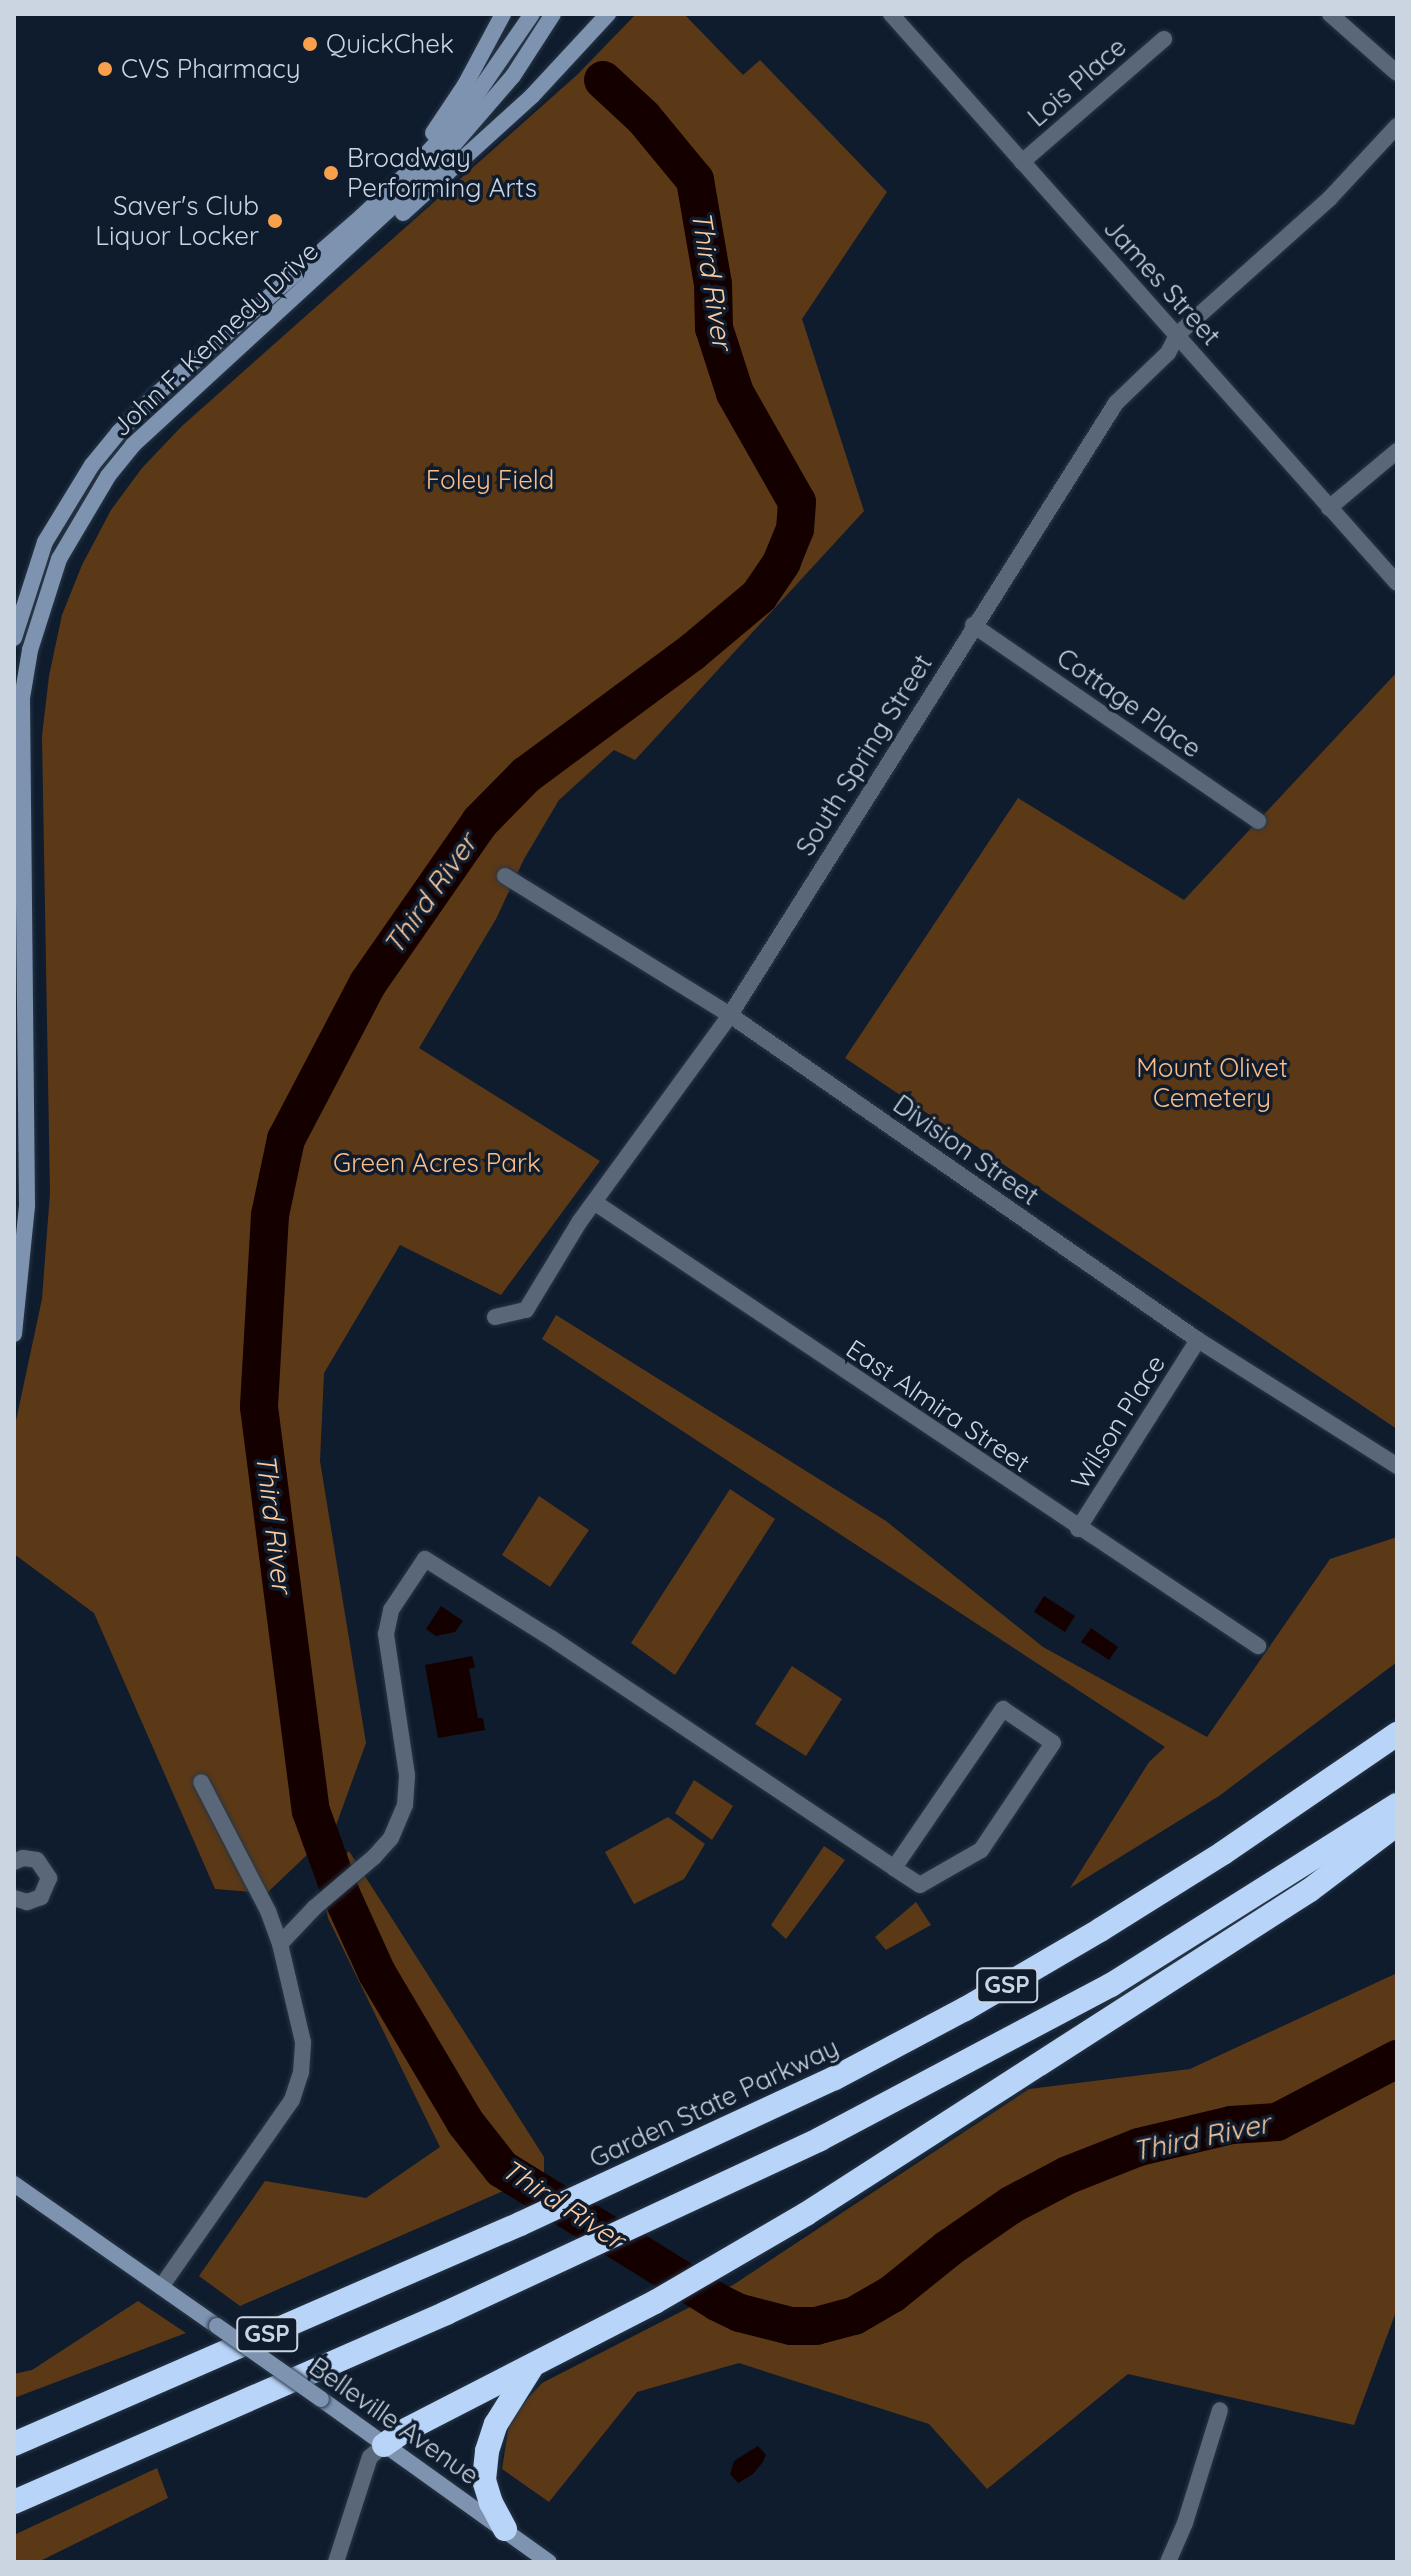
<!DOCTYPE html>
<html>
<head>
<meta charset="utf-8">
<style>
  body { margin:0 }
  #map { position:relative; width:1411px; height:2576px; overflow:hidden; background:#0e1c2d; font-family:Quicksand,sans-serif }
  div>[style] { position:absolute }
  .green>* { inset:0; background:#5c3916 }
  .water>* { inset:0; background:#150000 }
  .river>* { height:38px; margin:-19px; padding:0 19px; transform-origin:19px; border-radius:19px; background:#150000 }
  .roads { filter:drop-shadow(0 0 2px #283646) drop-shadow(0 0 2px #283646) }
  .street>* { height:16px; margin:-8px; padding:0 8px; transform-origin:8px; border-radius:8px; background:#596779 }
  .secondary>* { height:16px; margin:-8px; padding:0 8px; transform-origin:8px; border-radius:8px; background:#7d93b0 }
  .highway>* { height:24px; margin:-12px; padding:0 12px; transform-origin:12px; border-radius:12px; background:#b8d4f8 }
  .bridges { filter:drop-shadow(0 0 2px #283646) drop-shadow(0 0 2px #283646) }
  .secondary-bridge>* { height:16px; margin:-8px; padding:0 8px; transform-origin:8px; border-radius:8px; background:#7d93b0 }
  .dots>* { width:22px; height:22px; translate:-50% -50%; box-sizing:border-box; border:4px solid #0e1c2d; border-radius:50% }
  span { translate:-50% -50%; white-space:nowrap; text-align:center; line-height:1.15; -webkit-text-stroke:7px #0e1c2d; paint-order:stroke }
  .shield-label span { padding:2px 6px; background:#0e1c2d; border:2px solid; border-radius:6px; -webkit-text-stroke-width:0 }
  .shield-label { font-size:24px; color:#cbd4e1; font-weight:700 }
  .poi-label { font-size:26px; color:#cbd4e1 }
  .left { translate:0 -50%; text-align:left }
  .right { translate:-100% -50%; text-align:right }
  .street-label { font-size:26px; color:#cbd4e1 }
  .park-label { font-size:26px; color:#fcbc84 }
  .water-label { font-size:28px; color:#feca9e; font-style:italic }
  .frame { position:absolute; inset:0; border:16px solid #cbd4e1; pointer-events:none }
</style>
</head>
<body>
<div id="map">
  <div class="green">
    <div style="clip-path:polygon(636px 14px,684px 14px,743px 75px,760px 60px,887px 192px,802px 319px,864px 511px,635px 760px,614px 750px,559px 800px,524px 859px,496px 919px,419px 1048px,600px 1161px,501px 1295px,400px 1245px,324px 1373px,320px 1461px,366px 1743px,335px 1828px,267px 1893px,215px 1889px,94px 1613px,14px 1554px,14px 1430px,42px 1299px,50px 1193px,42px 736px,49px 676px,62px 615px,82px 565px,111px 510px,142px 468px,182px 426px,578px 74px)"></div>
    <div style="clip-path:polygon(1397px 672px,1397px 1429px,845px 1058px,1018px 798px,1184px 900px)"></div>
    <div style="clip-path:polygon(556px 1315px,886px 1521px,1043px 1647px,1207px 1737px,1330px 1559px,1397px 1537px,1397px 1662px,1219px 1796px,1070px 1888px,1149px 1762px,1165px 1747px,542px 1339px)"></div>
    <div style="clip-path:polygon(730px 1489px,775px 1519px,675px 1675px,631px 1643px)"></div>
    <div style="clip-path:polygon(539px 1496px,589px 1530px,550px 1587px,502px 1555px)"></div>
    <div style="clip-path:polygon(792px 1666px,842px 1699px,806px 1756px,755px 1724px)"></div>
    <div style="clip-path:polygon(694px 1780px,733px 1806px,712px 1840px,675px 1813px)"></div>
    <div style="clip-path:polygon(668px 1817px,705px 1844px,684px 1879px,634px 1904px,605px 1852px)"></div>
    <div style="clip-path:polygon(824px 1846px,845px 1860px,786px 1939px,771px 1925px)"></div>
    <div style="clip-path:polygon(349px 1851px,544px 2157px,544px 2173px,240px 2306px,199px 2276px,265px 2181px,366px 2198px,440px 2147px,328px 1918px,321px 1883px)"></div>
    <div style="clip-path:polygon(916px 1902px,931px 1925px,886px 1950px,875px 1937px)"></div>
    <div style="clip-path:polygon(1397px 1973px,1397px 2309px,1354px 2425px,1128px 2374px,987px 2489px,929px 2424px,739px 2363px,637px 2392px,549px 2502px,502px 2469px,510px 2418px,542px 2383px,733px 2285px,1029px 2089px,1190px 2069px)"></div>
    <div style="clip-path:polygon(138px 2301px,186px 2333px,14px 2398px,14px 2374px,32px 2370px)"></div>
    <div style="clip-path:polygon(157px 2468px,168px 2498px,38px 2562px,14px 2562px,14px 2535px)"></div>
  </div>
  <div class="water">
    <div style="clip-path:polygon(1044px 1596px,1075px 1616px,1065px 1632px,1034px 1612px)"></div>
    <div style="clip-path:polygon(441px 1606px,463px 1621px,455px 1632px,436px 1636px,426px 1629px)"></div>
    <div style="clip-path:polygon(1091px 1628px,1118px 1647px,1109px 1660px,1081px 1642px)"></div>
    <div style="clip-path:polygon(472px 1656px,475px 1667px,469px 1669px,478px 1718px,483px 1718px,485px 1730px,438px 1738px,425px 1665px)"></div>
    <div style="clip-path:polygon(758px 2446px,766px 2455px,763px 2462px,753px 2474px,738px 2483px,730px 2474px,734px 2461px)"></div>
  </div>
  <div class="river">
    <div style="left:603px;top:80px;width:54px;rotate:42.8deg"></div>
    <div style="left:643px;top:117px;width:82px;rotate:50.5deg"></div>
    <div style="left:695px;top:180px;width:106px;rotate:80.2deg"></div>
    <div style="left:713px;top:284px;width:44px;rotate:88.7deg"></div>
    <div style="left:714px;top:328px;width:68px;rotate:72.1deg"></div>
    <div style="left:735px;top:393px;width:125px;rotate:60.4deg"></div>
    <div style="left:797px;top:502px;width:27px;rotate:94deg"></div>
    <div style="left:795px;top:529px;width:35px;rotate:112deg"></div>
    <div style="left:782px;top:562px;width:41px;rotate:124.1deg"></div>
    <div style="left:759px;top:596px;width:89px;rotate:140deg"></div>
    <div style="left:691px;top:653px;width:205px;rotate:143.5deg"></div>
    <div style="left:526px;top:775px;width:66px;rotate:134.4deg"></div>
    <div style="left:480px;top:822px;width:196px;rotate:124.8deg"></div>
    <div style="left:368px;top:983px;width:176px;rotate:117.7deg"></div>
    <div style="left:286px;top:1139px;width:78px;rotate:101.9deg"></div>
    <div style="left:270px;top:1215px;width:192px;rotate:93.3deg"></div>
    <div style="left:259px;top:1407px;width:407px;rotate:82.7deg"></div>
    <div style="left:311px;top:1811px;width:88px;rotate:70.1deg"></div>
    <div style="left:341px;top:1894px;width:87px;rotate:65.5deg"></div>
    <div style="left:377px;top:1973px;width:173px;rotate:59.4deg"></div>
    <div style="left:465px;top:2122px;width:60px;rotate:51.8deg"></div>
    <div style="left:502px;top:2169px;width:253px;rotate:31.7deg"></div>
    <div style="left:717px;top:2302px;width:25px;rotate:26deg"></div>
    <div style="left:740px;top:2313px;width:53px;rotate:14.3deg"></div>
    <div style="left:791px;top:2326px;width:25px"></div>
    <div style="left:816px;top:2326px;width:39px;rotate:-15deg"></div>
    <div style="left:854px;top:2316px;width:44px;rotate:-30.1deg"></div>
    <div style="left:892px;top:2294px;width:73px;rotate:-38.9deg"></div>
    <div style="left:949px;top:2248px;width:75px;rotate:-34.7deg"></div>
    <div style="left:1011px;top:2205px;width:64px;rotate:-27.8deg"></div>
    <div style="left:1068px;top:2175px;width:76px;rotate:-21.5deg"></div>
    <div style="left:1139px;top:2147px;width:95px;rotate:-13.4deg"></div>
    <div style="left:1231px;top:2125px;width:46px;rotate:-3.7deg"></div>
    <div style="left:1277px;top:2122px;width:136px;rotate:-27.7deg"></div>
  </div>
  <div class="roads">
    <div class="street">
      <div style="left:891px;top:14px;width:761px;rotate:48.35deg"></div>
      <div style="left:1330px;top:14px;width:89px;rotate:41.4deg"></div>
      <div style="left:1022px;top:162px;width:188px;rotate:-40.9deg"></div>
      <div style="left:1329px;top:508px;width:89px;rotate:-40deg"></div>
      <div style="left:973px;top:625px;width:346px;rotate:34.5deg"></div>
      <div style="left:505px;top:876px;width:264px;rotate:31.7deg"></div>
      <div style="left:730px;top:1015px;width:570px;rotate:34.78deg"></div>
      <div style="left:1198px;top:1340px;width:236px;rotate:32.3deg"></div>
      <div style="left:594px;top:1202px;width:799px;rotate:33.77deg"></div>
      <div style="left:495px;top:1317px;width:32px;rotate:-13deg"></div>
      <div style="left:526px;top:1310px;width:104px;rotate:-58.8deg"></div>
      <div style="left:580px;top:1221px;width:255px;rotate:-53.9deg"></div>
      <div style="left:730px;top:1015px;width:724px;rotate:-57.76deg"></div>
      <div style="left:1116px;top:403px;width:72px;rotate:-43.9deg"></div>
      <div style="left:1168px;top:353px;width:20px;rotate:-63deg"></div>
      <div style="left:1177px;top:335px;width:205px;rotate:-41.8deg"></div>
      <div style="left:1330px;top:198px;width:98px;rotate:-47.1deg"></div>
      <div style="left:1078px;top:1529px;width:224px;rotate:-57.6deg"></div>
      <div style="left:14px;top:1862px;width:10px;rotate:-24deg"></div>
      <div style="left:23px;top:1858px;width:14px;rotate:8deg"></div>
      <div style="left:37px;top:1860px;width:22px;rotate:56deg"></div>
      <div style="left:49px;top:1878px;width:21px;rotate:113deg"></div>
      <div style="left:41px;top:1897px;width:15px;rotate:160deg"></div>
      <div style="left:27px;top:1902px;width:14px;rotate:-163deg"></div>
      <div style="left:280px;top:1944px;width:50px;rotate:-46.6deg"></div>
      <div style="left:314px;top:1908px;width:79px;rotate:-40.4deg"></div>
      <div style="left:374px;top:1857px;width:25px;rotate:-48deg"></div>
      <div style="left:391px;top:1838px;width:36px;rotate:-67deg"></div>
      <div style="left:405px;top:1805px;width:30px;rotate:-86deg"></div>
      <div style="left:407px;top:1775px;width:143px;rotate:-98.5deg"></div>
      <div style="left:386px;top:1634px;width:25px;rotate:-78deg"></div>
      <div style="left:391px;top:1610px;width:61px;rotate:-56.3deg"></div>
      <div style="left:425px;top:1559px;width:149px;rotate:32.1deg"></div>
      <div style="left:551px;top:1638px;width:413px;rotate:33.8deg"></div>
      <div style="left:894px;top:1868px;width:193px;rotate:-55.6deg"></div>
      <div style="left:1003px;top:1709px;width:60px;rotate:34.2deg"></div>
      <div style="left:1053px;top:1743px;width:129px;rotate:123.9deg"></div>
      <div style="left:981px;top:1850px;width:70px;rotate:150.2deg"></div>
      <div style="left:920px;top:1885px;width:31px;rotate:-147deg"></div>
      <div style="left:161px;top:2287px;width:228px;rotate:-55deg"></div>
      <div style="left:292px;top:2100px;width:28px;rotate:-72deg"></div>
      <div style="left:301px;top:2073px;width:31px;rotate:-86deg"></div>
      <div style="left:303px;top:2042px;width:101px;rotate:-103.2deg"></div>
      <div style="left:280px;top:1944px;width:35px;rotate:-110deg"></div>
      <div style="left:268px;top:1911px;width:145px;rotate:-117.4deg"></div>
      <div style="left:336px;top:2562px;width:110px;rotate:-72.1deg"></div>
      <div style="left:370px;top:2457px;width:18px;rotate:-41deg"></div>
      <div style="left:1168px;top:2562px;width:43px;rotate:-66.4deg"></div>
      <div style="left:1185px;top:2523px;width:118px;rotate:-72.8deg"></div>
    </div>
    <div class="secondary">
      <div style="left:433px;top:133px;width:58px;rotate:-56.3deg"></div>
      <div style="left:465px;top:85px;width:81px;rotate:-61.8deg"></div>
      <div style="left:403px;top:213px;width:174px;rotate:-42.2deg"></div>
      <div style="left:532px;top:96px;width:112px;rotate:-47.2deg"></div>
      <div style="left:14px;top:638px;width:101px;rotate:-72.1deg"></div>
      <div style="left:45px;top:542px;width:90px;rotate:-58.6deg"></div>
      <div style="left:92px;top:465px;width:43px;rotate:-50.7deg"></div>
      <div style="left:119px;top:432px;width:55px;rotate:-45deg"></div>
      <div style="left:158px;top:393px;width:269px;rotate:-40.9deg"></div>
      <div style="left:361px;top:217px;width:81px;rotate:-43.5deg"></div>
      <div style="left:420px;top:161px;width:64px;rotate:-47.5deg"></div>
      <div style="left:463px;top:114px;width:121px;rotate:-55.4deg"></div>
      <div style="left:14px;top:1334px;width:130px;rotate:-84.2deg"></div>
      <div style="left:27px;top:1205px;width:507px;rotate:-90.57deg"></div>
      <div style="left:22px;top:698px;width:49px;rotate:-80.5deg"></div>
      <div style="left:30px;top:650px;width:96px;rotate:-72.3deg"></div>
      <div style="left:59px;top:559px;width:96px;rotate:-59.4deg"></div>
      <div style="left:108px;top:476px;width:40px;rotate:-51deg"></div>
      <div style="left:133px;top:445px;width:403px;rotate:-42.6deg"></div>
      <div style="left:430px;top:172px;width:127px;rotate:-49.2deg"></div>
      <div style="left:513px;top:76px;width:74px;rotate:-57.2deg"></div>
      <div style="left:14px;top:2184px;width:248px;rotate:35deg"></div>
      <div style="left:321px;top:2399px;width:280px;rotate:35.6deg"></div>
    </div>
    <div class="highway">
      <div style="left:14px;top:2444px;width:552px;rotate:-23.5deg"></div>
      <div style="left:520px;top:2224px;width:347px;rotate:-24.9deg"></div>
      <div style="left:835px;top:2078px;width:147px;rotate:-28deg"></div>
      <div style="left:965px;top:2009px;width:156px;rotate:-30.3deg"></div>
      <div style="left:1100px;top:1930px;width:145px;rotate:-32deg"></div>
      <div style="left:1223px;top:1853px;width:211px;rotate:-34.4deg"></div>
      <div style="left:384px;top:2445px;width:24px;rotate:-35deg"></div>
      <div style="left:404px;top:2431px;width:282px;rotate:-27.2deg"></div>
      <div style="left:655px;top:2302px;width:175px;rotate:-30.2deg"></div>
      <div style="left:806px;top:2214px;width:599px;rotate:-32.74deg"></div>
      <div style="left:1310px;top:1890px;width:109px;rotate:-37.2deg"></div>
      <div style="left:14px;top:2502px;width:472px;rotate:-23.6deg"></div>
      <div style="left:446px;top:2313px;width:412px;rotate:-24.9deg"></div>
      <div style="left:820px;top:2139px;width:329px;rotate:-27.9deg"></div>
      <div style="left:1111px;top:1985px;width:338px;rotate:-32.2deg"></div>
      <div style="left:505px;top:2529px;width:30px;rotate:-118deg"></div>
      <div style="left:491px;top:2503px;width:24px;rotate:-107deg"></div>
      <div style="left:484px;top:2480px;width:29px;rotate:-84deg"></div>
      <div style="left:487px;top:2451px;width:28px;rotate:-72deg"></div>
      <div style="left:496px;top:2424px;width:66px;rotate:-58deg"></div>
    </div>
  </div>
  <div class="bridges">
    <div class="secondary-bridge">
      <div style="left:217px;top:2326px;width:127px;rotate:35.1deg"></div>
    </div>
  </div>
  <div class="dots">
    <div style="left:310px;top:44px;background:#f8a04b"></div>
    <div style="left:105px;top:69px;background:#f8a04b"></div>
    <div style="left:331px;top:173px;background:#f8a04b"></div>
    <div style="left:275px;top:221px;background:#f8a04b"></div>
  </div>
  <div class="shield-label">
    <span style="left:1007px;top:1985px">GSP</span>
    <span style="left:267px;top:2334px">GSP</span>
  </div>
  <div class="poi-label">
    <span class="left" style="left:326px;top:44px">QuickChek</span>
    <span class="left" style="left:121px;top:69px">CVS Pharmacy</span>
    <span class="left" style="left:347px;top:173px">Broadway<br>Performing Arts</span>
    <span class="right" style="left:259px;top:221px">Saver's Club<br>Liquor Locker</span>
  </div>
  <div class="street-label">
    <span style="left:1077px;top:82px;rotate:-41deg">Lois Place</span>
    <span style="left:1162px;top:282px;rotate:48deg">James Street</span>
    <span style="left:215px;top:339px;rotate:-43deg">John F. Kennedy Drive</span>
    <span style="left:1129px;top:703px;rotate:35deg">Cottage Place</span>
    <span style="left:864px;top:755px;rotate:-58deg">South Spring Street</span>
    <span style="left:966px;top:1150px;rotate:35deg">Division Street</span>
    <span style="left:938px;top:1406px;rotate:34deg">East Almira Street</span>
    <span style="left:1118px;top:1422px;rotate:-58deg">Wilson Place</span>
    <span style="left:714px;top:2103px;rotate:-25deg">Garden State Parkway</span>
    <span style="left:394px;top:2421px;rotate:35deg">Belleville Avenue</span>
  </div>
  <div class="park-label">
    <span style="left:490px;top:480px">Foley Field</span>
    <span style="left:1212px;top:1083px">Mount Olivet<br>Cemetery</span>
    <span style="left:437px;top:1163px">Green Acres Park</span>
  </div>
  <div class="water-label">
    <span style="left:712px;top:280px;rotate:81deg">Third River</span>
    <span style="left:430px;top:894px;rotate:-55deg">Third River</span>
    <span style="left:274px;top:1523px;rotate:83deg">Third River</span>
    <span style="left:1201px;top:2137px;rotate:-12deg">Third River</span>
    <span style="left:563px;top:2204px;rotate:33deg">Third River</span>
  </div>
  <div class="frame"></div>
</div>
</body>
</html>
